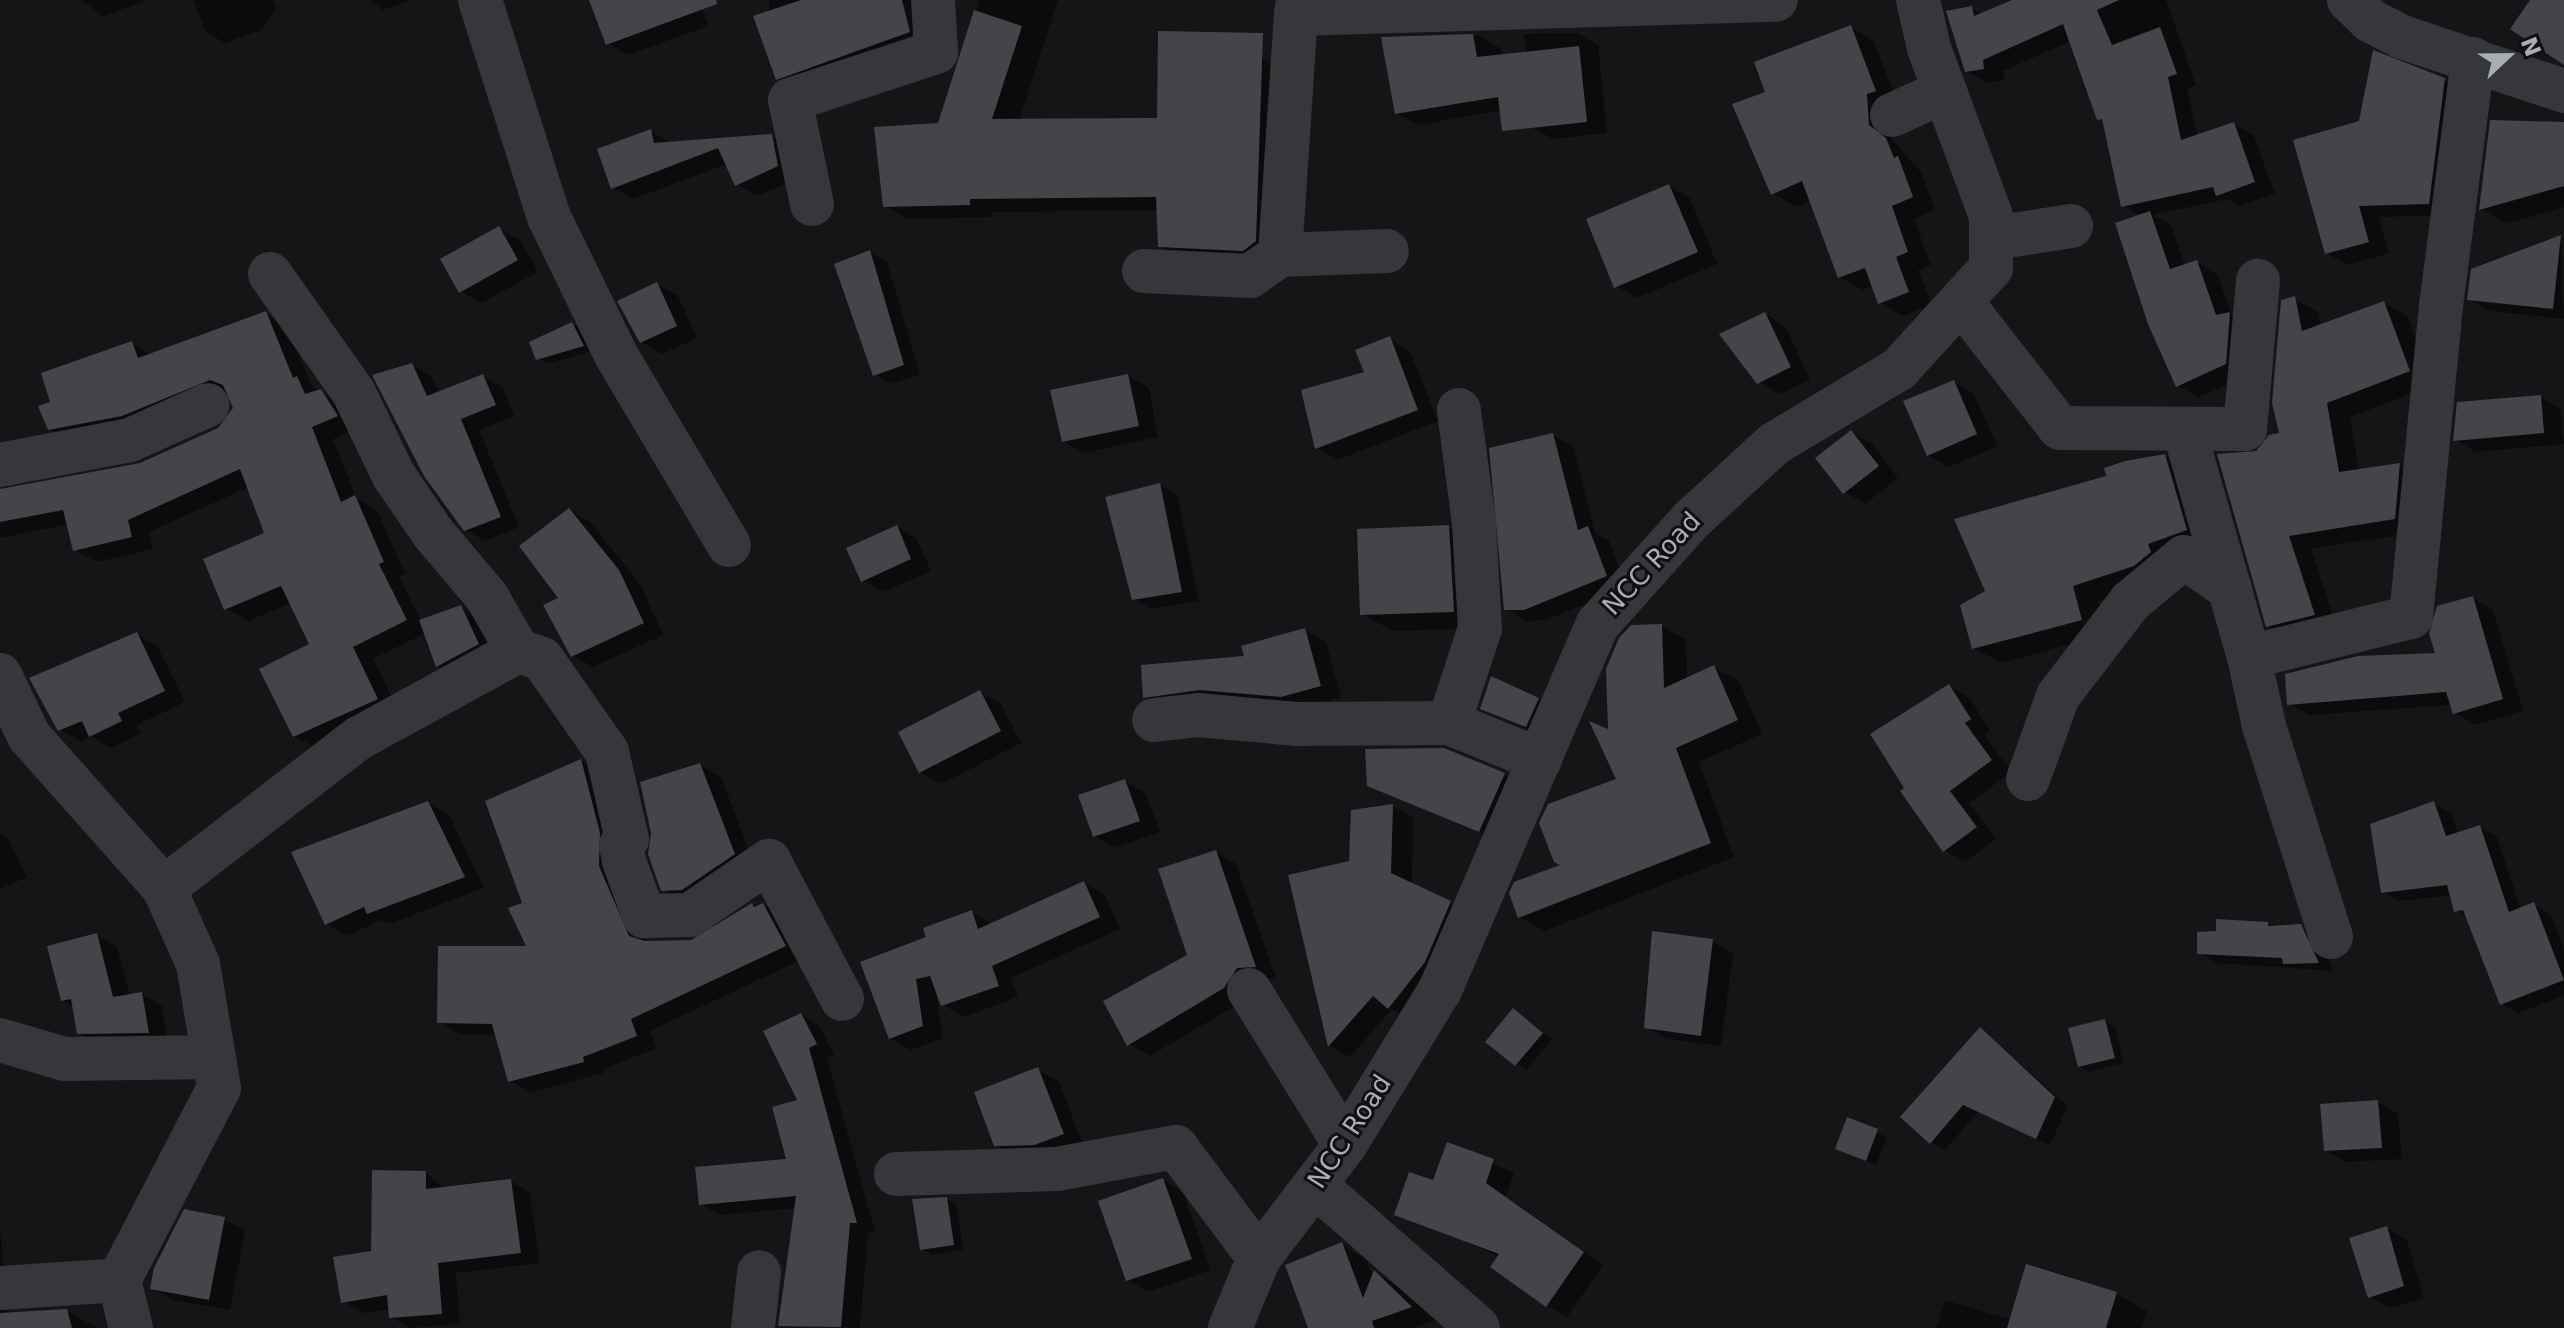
<!DOCTYPE html>
<html>
<head>
<meta charset="utf-8">
<style>
  body { margin:0 }
  #map { position:relative; width:2564px; height:1328px; overflow:hidden; background:#151517; font-family:"DejaVu Sans",sans-serif }
  div>[style] { position:absolute }
  .shadow>* { inset:0; background:#0007 }
  .building>* { inset:0; background:#44454a }
  .minor>* { height:44px; margin:-22px; padding:0 22px; transform-origin:22px; border-radius:22px; background:#36373b }
  span { translate:-50% -50%; white-space:nowrap; text-align:center; line-height:1.15; -webkit-text-stroke:6px #101012; paint-order:stroke }
  .street-label { font-size:26px; color:#a8adb6 }
  .north { position:absolute; left:2468px; top:16px; width:80px; height:80px; -webkit-text-stroke:6px #101012; paint-order:stroke; rotate:68deg; font-size:22px; font-weight:700; line-height:32px; text-align:center; color:#a8adb6 }
  .north::after { content:''; display:block; margin:auto; width:28px; height:36px; background:#a8adb6; clip-path:polygon(50% 0,100% 100%,50% 72%,0 100%) }
</style>
</head>
<body>
<div id="map">
  <div class="shadow">
    <div style="clip-path:polygon(81px 0,146px 0,146px 1px,103px 16px)"></div>
    <div style="clip-path:polygon(194px 0,273px 0,276px 8px,261px 30px,225px 43px,205px 31px)"></div>
    <div style="clip-path:polygon(371px 0,412px 0,382px 10px)"></div>
    <div style="clip-path:polygon(591px 0,699px 0,708px 26px,628px 55px,607px 43px)"></div>
    <div style="clip-path:polygon(769px 0,916px 0,929px 43px,797px 90px,777px 79px)"></div>
    <div style="clip-path:polygon(980px 0,1058px 0,1019px 121px,1159px 120px,1160px 77px,1263px 59px,1286px 72px,1278px 254px,1183px 259px,1160px 245px,1158px 210px,992px 212px,993px 217px,908px 219px,885px 205px,940px 124px)"></div>
    <div style="clip-path:polygon(2017px 0,2166px 0,2196px 85px,2187px 89px,2198px 137px,2234px 124px,2254px 136px,2275px 194px,2239px 206px,2227px 199px,2153px 215px,2171px 225px,2185px 266px,2197px 262px,2217px 274px,2232px 315px,2250px 325px,2246px 376px,2199px 397px,2178px 386px,2141px 216px,2122px 205px,2105px 122px,2099px 119px,2071px 41px,2003px 71px,2004px 80px,1987px 83px,1966px 71px,1972px 8px,1983px 15px)"></div>
    <div style="clip-path:polygon(1851px 27px,1874px 41px,1898px 104px,1890px 107px,1892px 140px,1921px 172px,1935px 210px,1914px 219px,1931px 265px,1918px 270px,1932px 305px,1903px 316px,1880px 302px,1874px 286px,1863px 290px,1839px 277px,1811px 200px,1796px 207px,1772px 193px,1768px 93px)"></div>
    <div style="clip-path:polygon(1577px 33px,1598px 45px,1607px 133px,1553px 139px,1532px 127px,1524px 34px)"></div>
    <div style="clip-path:polygon(1479px 36px,1500px 48px,1528px 106px,1418px 125px,1397px 113px,1384px 38px)"></div>
    <div style="clip-path:polygon(2444px 80px,2465px 92px,2449px 215px,2379px 217px,2389px 253px,2347px 265px,2327px 253px,2360px 123px)"></div>
    <div style="clip-path:polygon(2564px 124px,2564px 207px,2506px 224px,2481px 209px)"></div>
    <div style="clip-path:polygon(651px 131px,672px 144px,771px 136px,792px 148px,798px 178px,757px 196px,736px 184px,727px 164px,633px 199px,613px 187px)"></div>
    <div style="clip-path:polygon(1669px 186px,1690px 198px,1717px 264px,1637px 298px,1616px 286px)"></div>
    <div style="clip-path:polygon(499px 229px,520px 240px,538px 272px,481px 303px,461px 291px)"></div>
    <div style="clip-path:polygon(2561px 238px,2564px 319px,2490px 311px,2469px 299px,2473px 270px)"></div>
    <div style="clip-path:polygon(870px 252px,887px 262px,920px 374px,892px 384px,875px 375px)"></div>
    <div style="clip-path:polygon(657px 284px,678px 296px,697px 338px,662px 354px,641px 342px)"></div>
    <div style="clip-path:polygon(2294px 299px,2318px 312px,2321px 326px,2384px 303px,2408px 317px,2432px 386px,2350px 417px,2359px 471px,2400px 465px,2423px 478px,2419px 532px,2311px 549px,2337px 628px,2292px 639px,2268px 626px,2257px 453px,2282px 435px)"></div>
    <div style="clip-path:polygon(266px 314px,287px 326px,312px 387px,343px 404px,358px 429px,333px 439px,356px 498px,377px 510px,405px 574px,399px 576px,421px 621px,461px 607px,481px 619px,499px 656px,459px 678px,438px 666px,426px 633px,373px 659px,399px 711px,316px 748px,294px 736px,312px 644px,291px 603px,248px 621px,226px 608px,267px 534px,249px 487px,149px 532px,153px 549px,97px 562px,75px 550px,69px 524px,0 538px,0 490px,141px 465px,220px 429px,235px 409px,229px 393px,145px 427px,71px 442px,50px 429px,52px 403px,132px 343px,152px 355px)"></div>
    <div style="clip-path:polygon(1765px 314px,1785px 326px,1810px 379px,1780px 394px,1759px 382px)"></div>
    <div style="clip-path:polygon(572px 324px,582px 330px,592px 351px,548px 364px,538px 358px)"></div>
    <div style="clip-path:polygon(1390px 339px,1410px 351px,1438px 421px,1337px 460px,1317px 448px)"></div>
    <div style="clip-path:polygon(412px 365px,431px 376px,439px 394px,483px 376px,502px 387px,514px 416px,479px 430px,519px 527px,485px 541px,466px 530px)"></div>
    <div style="clip-path:polygon(1128px 376px,1149px 388px,1158px 437px,1084px 453px,1063px 441px)"></div>
    <div style="clip-path:polygon(1954px 382px,1974px 394px,1997px 446px,1949px 467px,1928px 455px)"></div>
    <div style="clip-path:polygon(2540px 397px,2561px 409px,2564px 444px,2476px 452px,2455px 440px)"></div>
    <div style="clip-path:polygon(1851px 432px,1872px 444px,1898px 478px,1865px 504px,1845px 492px)"></div>
    <div style="clip-path:polygon(1553px 435px,1574px 447px,1595px 533px,1609px 541px,1627px 588px,1546px 620px,1527px 621px,1506px 609px)"></div>
    <div style="clip-path:polygon(2165px 456px,2191px 471px,2212px 545px,2162px 580px,2099px 601px,2108px 634px,2001px 663px,1974px 648px,1987px 591px,1988px 509px,2109px 477px)"></div>
    <div style="clip-path:polygon(1160px 485px,1177px 495px,1199px 601px,1151px 609px,1134px 599px)"></div>
    <div style="clip-path:polygon(569px 510px,590px 522px,640px 584px,663px 635px,593px 667px,572px 655px)"></div>
    <div style="clip-path:polygon(897px 527px,917px 539px,931px 571px,883px 592px,862px 580px)"></div>
    <div style="clip-path:polygon(1449px 527px,1479px 545px,1484px 628px,1393px 631px,1362px 614px)"></div>
    <div style="clip-path:polygon(2472px 598px,2493px 610px,2523px 711px,2475px 725px,2455px 713px,2452px 705px,2309px 715px,2289px 703px,2437px 654px)"></div>
    <div style="clip-path:polygon(1662px 626px,1686px 640px,1687px 680px,1714px 667px,1739px 681px,1762px 734px,1699px 762px,1734px 857px,1544px 931px,1520px 917px,1564px 865px,1618px 780px,1610px 733px)"></div>
    <div style="clip-path:polygon(1305px 630px,1326px 642px,1341px 697px,1303px 708px,1166px 709px,1145px 697px)"></div>
    <div style="clip-path:polygon(137px 634px,157px 646px,185px 702px,137px 725px,141px 733px,111px 748px,93px 737px,80px 741px,59px 729px)"></div>
    <div style="clip-path:polygon(1949px 686px,1970px 698px,1990px 731px,1984px 735px,2012px 772px,1969px 803px,1996px 839px,1965px 862px,1944px 850px)"></div>
    <div style="clip-path:polygon(980px 692px,1001px 704px,1021px 743px,941px 784px,920px 772px)"></div>
    <div style="clip-path:polygon(1538px 700px,1559px 711px,1547px 738px,1482px 708px)"></div>
    <div style="clip-path:polygon(581px 761px,602px 773px,620px 879px,647px 943px,692px 942px,752px 905px,763px 905px,784px 917px,805px 958px,650px 1031px,657px 1048px,603px 1069px,604px 1073px,531px 1092px,510px 1081px,497px 1035px,460px 1034px,439px 1022px,529px 948px,524px 904px)"></div>
    <div style="clip-path:polygon(700px 765px,721px 777px,755px 866px,684px 901px,663px 889px)"></div>
    <div style="clip-path:polygon(1504px 775px,1525px 786px,1500px 842px,1369px 785px)"></div>
    <div style="clip-path:polygon(1125px 781px,1145px 793px,1160px 832px,1115px 848px,1094px 836px)"></div>
    <div style="clip-path:polygon(428px 803px,449px 815px,484px 888px,389px 924px,381px 920px,347px 936px,326px 924px)"></div>
    <div style="clip-path:polygon(2434px 804px,2451px 813px,2458px 834px,2480px 827px,2497px 837px,2521px 910px,2534px 905px,2551px 914px,2564px 949px,2564px 996px,2518px 1013px,2501px 1003px,2468px 918px,2455px 910px,2452px 895px,2399px 901px,2382px 891px)"></div>
    <div style="clip-path:polygon(1393px 806px,1413px 817px,1412px 885px,1471px 915px,1409px 1019px,1392px 1009px,1350px 1057px,1330px 1046px,1290px 876px,1351px 863px)"></div>
    <div style="clip-path:polygon(0 834px,9px 840px,27px 877px,0 889px)"></div>
    <div style="clip-path:polygon(1216px 852px,1236px 864px,1276px 978px,1258px 979px,1245px 1000px,1150px 1056px,1129px 1044px,1190px 956px)"></div>
    <div style="clip-path:polygon(1084px 883px,1105px 895px,1120px 929px,1011px 978px,1018px 997px,964px 1017px,943px 1005px,936px 992px,943px 1038px,911px 1050px,890px 1038px,929px 938px,972px 912px,992px 924px)"></div>
    <div style="clip-path:polygon(2268px 924px,2300px 926px,2317px 935px,2334px 971px,2216px 963px,2199px 953px)"></div>
    <div style="clip-path:polygon(97px 935px,117px 947px,130px 996px,141px 994px,162px 1006px,168px 1044px,100px 1045px,79px 1033px,75px 1007px,63px 1000px)"></div>
    <div style="clip-path:polygon(1712px 941px,1733px 953px,1721px 1046px,1667px 1039px,1647px 1027px)"></div>
    <div style="clip-path:polygon(1513px 1010px,1552px 1039px,1526px 1070px,1488px 1042px)"></div>
    <div style="clip-path:polygon(801px 1015px,820px 1026px,834px 1055px,827px 1058px,875px 1232px,868px 1233px,860px 1328px,781px 1325px,796px 1208px,720px 1215px,701px 1204px,789px 1160px,800px 1101px)"></div>
    <div style="clip-path:polygon(2105px 1021px,2115px 1027px,2124px 1063px,2089px 1072px,2079px 1066px)"></div>
    <div style="clip-path:polygon(1980px 1029px,2068px 1106px,2050px 1145px,1978px 1112px,1945px 1150px,1931px 1142px)"></div>
    <div style="clip-path:polygon(1038px 1070px,1059px 1082px,1083px 1145px,1017px 1157px,996px 1145px)"></div>
    <div style="clip-path:polygon(2378px 1102px,2398px 1114px,2402px 1159px,2346px 1162px,2325px 1150px)"></div>
    <div style="clip-path:polygon(1848px 1120px,1887px 1137px,1876px 1165px,1847px 1154px)"></div>
    <div style="clip-path:polygon(1449px 1144px,1514px 1173px,1506px 1196px,1603px 1265px,1567px 1317px,1547px 1305px,1500px 1257px,1441px 1231px,1434px 1183px)"></div>
    <div style="clip-path:polygon(426px 1173px,445px 1189px,511px 1181px,530px 1193px,539px 1263px,456px 1273px,460px 1324px,410px 1328px,391px 1317px,391px 1309px,363px 1313px,343px 1302px)"></div>
    <div style="clip-path:polygon(1163px 1180px,1183px 1192px,1211px 1270px,1148px 1292px,1127px 1280px)"></div>
    <div style="clip-path:polygon(947px 1199px,957px 1205px,963px 1250px,932px 1255px,922px 1249px)"></div>
    <div style="clip-path:polygon(224px 1219px,245px 1231px,230px 1310px,173px 1300px,152px 1288px)"></div>
    <div style="clip-path:polygon(0 1227px,8px 1312px,67px 1311px,97px 1328px,0 1328px)"></div>
    <div style="clip-path:polygon(2387px 1228px,2407px 1240px,2424px 1298px,2390px 1308px,2369px 1296px)"></div>
    <div style="clip-path:polygon(1342px 1245px,1366px 1259px,1373px 1277px,1375px 1273px,1398px 1286px,1435px 1320px,1413px 1328px,1310px 1328px)"></div>
    <div style="clip-path:polygon(2116px 1294px,2147px 1311px,2142px 1328px,1936px 1328px,1945px 1300px,2012px 1320px)"></div>
  </div>
  <div class="building">
    <div style="clip-path:polygon(589px 0,716px 0,717px 4px,606px 45px)"></div>
    <div style="clip-path:polygon(801px 0,902px 0,910px 32px,776px 80px,753px 16px)"></div>
    <div style="clip-path:polygon(2012px 0,2119px 0,2097px 10px,2112px 45px,2160px 27px,2177px 74px,2168px 77px,2181px 140px,2234px 122px,2255px 182px,2216px 196px,2213px 187px,2121px 207px,2102px 119px,2097px 120px,2063px 24px,1983px 60px,1984px 69px,1965px 72px,1946px 11px,1972px 6px,1974px 16px)"></div>
    <div style="clip-path:polygon(2530px 0,2564px 0,2564px 65px,2510px 29px)"></div>
    <div style="clip-path:polygon(974px 10px,1022px 26px,992px 119px,1157px 118px,1158px 31px,1263px 33px,1256px 241px,1243px 251px,1158px 247px,1156px 197px,970px 199px,970px 205px,883px 207px,874px 127px,938px 123px)"></div>
    <div style="clip-path:polygon(1851px 25px,1876px 91px,1867px 94px,1869px 125px,1886px 138px,1894px 158px,1898px 156px,1913px 197px,1892px 206px,1908px 252px,1896px 257px,1909px 292px,1878px 304px,1865px 268px,1838px 278px,1802px 181px,1771px 195px,1732px 104px,1765px 92px,1754px 62px)"></div>
    <div style="clip-path:polygon(1473px 34px,1477px 57px,1579px 46px,1587px 122px,1502px 131px,1498px 97px,1395px 114px,1381px 37px)"></div>
    <div style="clip-path:polygon(2373px 50px,2445px 78px,2429px 204px,2359px 206px,2369px 242px,2325px 254px,2293px 140px,2359px 121px)"></div>
    <div style="clip-path:polygon(2490px 120px,2564px 122px,2564px 186px,2479px 210px)"></div>
    <div style="clip-path:polygon(651px 129px,654px 143px,772px 134px,778px 166px,735px 186px,718px 148px,611px 189px,597px 149px)"></div>
    <div style="clip-path:polygon(1669px 184px,1698px 252px,1614px 288px,1586px 219px)"></div>
    <div style="clip-path:polygon(2150px 211px,2170px 269px,2197px 260px,2216px 315px,2230px 312px,2226px 364px,2176px 387px,2148px 324px,2115px 223px)"></div>
    <div style="clip-path:polygon(499px 226px,518px 260px,459px 293px,440px 259px)"></div>
    <div style="clip-path:polygon(2561px 235px,2553px 309px,2467px 300px,2471px 269px)"></div>
    <div style="clip-path:polygon(870px 250px,904px 365px,873px 376px,834px 264px)"></div>
    <div style="clip-path:polygon(657px 282px,677px 326px,640px 343px,617px 301px)"></div>
    <div style="clip-path:polygon(2295px 296px,2302px 331px,2384px 301px,2410px 371px,2327px 403px,2339px 472px,2400px 463px,2395px 519px,2289px 536px,2315px 615px,2266px 627px,2217px 454px,2256px 451px,2269px 435px,2279px 433px,2272px 403px,2281px 300px)"></div>
    <div style="clip-path:polygon(266px 311px,293px 378px,297px 376px,305px 394px,321px 389px,338px 416px,312px 427px,341px 502px,355px 495px,384px 562px,379px 564px,407px 620px,353px 647px,378px 699px,293px 737px,259px 669px,309px 644px,281px 586px,224px 610px,203px 559px,264px 533px,240px 469px,128px 520px,132px 537px,73px 551px,63px 510px,0 522px,0 489px,140px 463px,218px 428px,233px 408px,223px 385px,210px 380px,122px 416px,48px 430px,38px 406px,50px 402px,41px 373px,132px 341px,138px 358px)"></div>
    <div style="clip-path:polygon(1765px 312px,1791px 367px,1757px 384px,1719px 334px)"></div>
    <div style="clip-path:polygon(572px 322px,584px 346px,536px 360px,529px 342px)"></div>
    <div style="clip-path:polygon(1390px 336px,1418px 410px,1315px 449px,1301px 390px,1364px 372px,1355px 350px)"></div>
    <div style="clip-path:polygon(412px 363px,427px 396px,483px 374px,496px 405px,461px 419px,501px 517px,464px 531px,424px 476px,372px 375px)"></div>
    <div style="clip-path:polygon(1128px 374px,1139px 426px,1062px 442px,1050px 390px)"></div>
    <div style="clip-path:polygon(1954px 380px,1977px 434px,1927px 456px,1903px 401px)"></div>
    <div style="clip-path:polygon(2541px 395px,2544px 433px,2453px 441px,2457px 402px)"></div>
    <div style="clip-path:polygon(1851px 430px,1879px 466px,1843px 494px,1815px 458px)"></div>
    <div style="clip-path:polygon(1553px 433px,1578px 530px,1588px 526px,1607px 576px,1524px 610px,1504px 610px,1489px 448px)"></div>
    <div style="clip-path:polygon(2165px 454px,2187px 530px,2148px 544px,2151px 552px,2134px 566px,2073px 586px,2082px 620px,1972px 649px,1960px 605px,1985px 591px,1954px 519px,2106px 476px,2104px 468px,2125px 461px)"></div>
    <div style="clip-path:polygon(1160px 483px,1182px 592px,1132px 600px,1105px 497px)"></div>
    <div style="clip-path:polygon(569px 508px,619px 570px,644px 623px,571px 657px,543px 605px,558px 598px,519px 546px)"></div>
    <div style="clip-path:polygon(897px 525px,911px 559px,861px 582px,846px 548px)"></div>
    <div style="clip-path:polygon(1449px 525px,1454px 612px,1360px 615px,1357px 529px)"></div>
    <div style="clip-path:polygon(2473px 596px,2503px 699px,2453px 714px,2446px 692px,2287px 705px,2285px 674px,2358px 656px,2435px 653px,2429px 634px,2437px 606px)"></div>
    <div style="clip-path:polygon(461px 605px,479px 644px,436px 667px,419px 620px)"></div>
    <div style="clip-path:polygon(1662px 624px,1664px 688px,1714px 665px,1738px 720px,1676px 748px,1711px 843px,1518px 918px,1509px 893px,1514px 882px,1560px 865px,1554px 862px,1539px 823px,1548px 804px,1616px 779px,1589px 721px,1608px 729px,1606px 669px,1619px 638px,1631px 625px)"></div>
    <div style="clip-path:polygon(1305px 628px,1321px 686px,1281px 697px,1200px 690px,1143px 698px,1141px 665px,1244px 656px,1241px 646px)"></div>
    <div style="clip-path:polygon(137px 632px,165px 691px,118px 713px,122px 721px,89px 737px,82px 721px,58px 731px,29px 678px)"></div>
    <div style="clip-path:polygon(1491px 676px,1539px 698px,1526px 727px,1480px 709px)"></div>
    <div style="clip-path:polygon(1949px 684px,1971px 719px,1965px 723px,1992px 760px,1950px 791px,1977px 827px,1943px 852px,1900px 791px,1904px 788px,1870px 734px)"></div>
    <div style="clip-path:polygon(980px 690px,1001px 731px,919px 773px,898px 732px)"></div>
    <div style="clip-path:polygon(1444px 748px,1505px 773px,1479px 832px,1367px 786px,1365px 749px)"></div>
    <div style="clip-path:polygon(581px 759px,600px 833px,599px 866px,629px 936px,645px 941px,691px 940px,752px 903px,754px 907px,763px 903px,786px 946px,631px 1019px,637px 1036px,583px 1057px,584px 1062px,508px 1082px,492px 1024px,437px 1023px,438px 946px,526px 946px,508px 908px,522px 903px,485px 801px)"></div>
    <div style="clip-path:polygon(700px 763px,735px 854px,682px 890px,661px 891px,648px 854px,651px 833px,640px 782px)"></div>
    <div style="clip-path:polygon(1125px 779px,1140px 821px,1093px 837px,1078px 795px)"></div>
    <div style="clip-path:polygon(428px 801px,465px 877px,367px 914px,364px 907px,325px 925px,291px 852px)"></div>
    <div style="clip-path:polygon(2434px 801px,2446px 836px,2480px 825px,2509px 912px,2534px 902px,2564px 980px,2500px 1005px,2463px 910px,2454px 912px,2447px 885px,2381px 893px,2370px 824px)"></div>
    <div style="clip-path:polygon(1393px 804px,1391px 873px,1451px 901px,1425px 962px,1388px 1009px,1373px 996px,1328px 1047px,1288px 875px,1349px 861px,1351px 810px)"></div>
    <div style="clip-path:polygon(1216px 850px,1256px 967px,1237px 968px,1224px 988px,1127px 1046px,1103px 1001px,1187px 955px,1158px 869px)"></div>
    <div style="clip-path:polygon(1084px 881px,1100px 917px,992px 966px,999px 986px,941px 1006px,930px 976px,916px 979px,923px 1026px,889px 1039px,860px 962px,926px 937px,923px 928px,972px 910px,978px 929px)"></div>
    <div style="clip-path:polygon(2216px 919px,2268px 922px,2268px 926px,2301px 924px,2319px 963px,2283px 964px,2282px 958px,2197px 954px,2197px 932px,2216px 931px)"></div>
    <div style="clip-path:polygon(1652px 931px,1713px 939px,1701px 1036px,1644px 1028px)"></div>
    <div style="clip-path:polygon(97px 933px,113px 997px,142px 992px,149px 1033px,77px 1034px,71px 999px,61px 1001px,47px 946px)"></div>
    <div style="clip-path:polygon(1513px 1008px,1543px 1033px,1515px 1066px,1485px 1042px)"></div>
    <div style="clip-path:polygon(801px 1013px,817px 1044px,809px 1048px,857px 1223px,850px 1223px,841px 1327px,778px 1326px,796px 1196px,699px 1205px,695px 1167px,786px 1159px,772px 1107px,797px 1100px,763px 1031px)"></div>
    <div style="clip-path:polygon(2105px 1019px,2115px 1058px,2078px 1067px,2068px 1028px)"></div>
    <div style="clip-path:polygon(1980px 1027px,2055px 1097px,2036px 1139px,1963px 1105px,1930px 1144px,1900px 1117px)"></div>
    <div style="clip-path:polygon(1038px 1067px,1064px 1134px,1034px 1145px,994px 1146px,974px 1092px)"></div>
    <div style="clip-path:polygon(2378px 1100px,2382px 1148px,2324px 1151px,2320px 1104px)"></div>
    <div style="clip-path:polygon(1847px 1117px,1878px 1129px,1866px 1161px,1835px 1149px)"></div>
    <div style="clip-path:polygon(1447px 1142px,1494px 1159px,1486px 1183px,1584px 1252px,1546px 1307px,1490px 1267px,1499px 1254px,1394px 1215px,1409px 1172px,1433px 1180px)"></div>
    <div style="clip-path:polygon(372px 1170px,426px 1171px,426px 1189px,511px 1179px,521px 1253px,438px 1263px,442px 1314px,389px 1318px,387px 1295px,341px 1303px,333px 1257px,371px 1251px)"></div>
    <div style="clip-path:polygon(1163px 1178px,1192px 1259px,1126px 1281px,1098px 1201px)"></div>
    <div style="clip-path:polygon(947px 1197px,954px 1245px,920px 1250px,912px 1199px)"></div>
    <div style="clip-path:polygon(184px 1209px,225px 1217px,209px 1300px,150px 1289px,154px 1268px)"></div>
    <div style="clip-path:polygon(2387px 1226px,2404px 1286px,2368px 1298px,2349px 1238px)"></div>
    <div style="clip-path:polygon(1342px 1242px,1363px 1298px,1374px 1270px,1412px 1307px,1372px 1321px,1374px 1328px,1308px 1328px,1285px 1265px)"></div>
    <div style="clip-path:polygon(2026px 1264px,2117px 1292px,2106px 1328px,2007px 1328px)"></div>
    <div style="clip-path:polygon(67px 1309px,72px 1328px,0 1328px,0 1313px)"></div>
  </div>
  <div class="minor">
    <div style="left:480px;top:0;width:228px;rotate:72.4deg"></div>
    <div style="left:549px;top:217px;width:153px;rotate:64.1deg"></div>
    <div style="left:616px;top:355px;width:221px;rotate:59.3deg"></div>
    <div style="left:1298px;top:0;width:14px;rotate:98deg"></div>
    <div style="left:1296px;top:14px;width:480px;rotate:-1.7deg"></div>
    <div style="left:2349px;top:0;width:30px;rotate:44deg"></div>
    <div style="left:2371px;top:21px;width:35px;rotate:27deg"></div>
    <div style="left:2402px;top:37px;width:171px;rotate:18.4deg"></div>
    <div style="left:1892px;top:115px;width:58px;rotate:-24.4deg"></div>
    <div style="left:812px;top:204px;width:106px;rotate:-101.9deg"></div>
    <div style="left:790px;top:100px;width:154px;rotate:-18.2deg"></div>
    <div style="left:936px;top:52px;width:52px;rotate:-93.3deg"></div>
    <div style="left:1995px;top:238px;width:77px;rotate:-9deg"></div>
    <div style="left:1280px;top:255px;width:242px;rotate:-86.2deg"></div>
    <div style="left:1144px;top:271px;width:106px;rotate:2.7deg"></div>
    <div style="left:1250px;top:276px;width:37px;rotate:-35deg"></div>
    <div style="left:1280px;top:255px;width:107px;rotate:-2.1deg"></div>
    <div style="left:270px;top:274px;width:146px;rotate:54.8deg"></div>
    <div style="left:354px;top:393px;width:92px;rotate:64.3deg"></div>
    <div style="left:394px;top:476px;width:69px;rotate:55.6deg"></div>
    <div style="left:433px;top:533px;width:84px;rotate:49.8deg"></div>
    <div style="left:487px;top:597px;width:62px;rotate:60.1deg"></div>
    <div style="left:1963px;top:304px;width:157px;rotate:52deg"></div>
    <div style="left:2060px;top:428px;width:185px;rotate:0.3deg"></div>
    <div style="left:2245px;top:429px;width:149px;rotate:-85deg"></div>
    <div style="left:2184px;top:429px;width:237px;rotate:74.1deg"></div>
    <div style="left:0;top:465px;width:132px;rotate:-10.9deg"></div>
    <div style="left:130px;top:440px;width:85px;rotate:-24.2deg"></div>
    <div style="left:0;top:675px;width:68px;rotate:64.6deg"></div>
    <div style="left:29px;top:736px;width:203px;rotate:48.4deg"></div>
    <div style="left:164px;top:888px;width:83px;rotate:65.9deg"></div>
    <div style="left:198px;top:964px;width:126px;rotate:80.4deg"></div>
    <div style="left:219px;top:1088px;width:216px;rotate:117.5deg"></div>
    <div style="left:119px;top:1280px;width:49px;rotate:76deg"></div>
    <div style="left:1154px;top:720px;width:44px;rotate:-6.5deg"></div>
    <div style="left:1198px;top:715px;width:99px;rotate:5.2deg"></div>
    <div style="left:1297px;top:724px;width:152px;rotate:-0.4deg"></div>
    <div style="left:1449px;top:723px;width:98px;rotate:22.1deg"></div>
    <div style="left:1449px;top:723px;width:100px;rotate:-71.9deg"></div>
    <div style="left:1480px;top:628px;width:105px;rotate:-93.3deg"></div>
    <div style="left:1474px;top:523px;width:114px;rotate:-97.6deg"></div>
    <div style="left:2028px;top:779px;width:88px;rotate:-70.1deg"></div>
    <div style="left:2058px;top:696px;width:118px;rotate:-52.5deg"></div>
    <div style="left:2130px;top:602px;width:70px;rotate:-39.8deg"></div>
    <div style="left:2184px;top:557px;width:56px;rotate:34.8deg"></div>
    <div style="left:164px;top:888px;width:246px;rotate:-37.6deg"></div>
    <div style="left:359px;top:738px;width:181px;rotate:-28.7deg"></div>
    <div style="left:518px;top:651px;width:25px;rotate:18deg"></div>
    <div style="left:542px;top:659px;width:113px;rotate:55deg"></div>
    <div style="left:607px;top:752px;width:89px;rotate:77.1deg"></div>
    <div style="left:627px;top:839px;width:8px;rotate:135deg"></div>
    <div style="left:621px;top:845px;width:16px;rotate:79deg"></div>
    <div style="left:624px;top:861px;width:59px;rotate:70deg"></div>
    <div style="left:644px;top:916px;width:46px;rotate:-1.2deg"></div>
    <div style="left:690px;top:915px;width:96px;rotate:-34.4deg"></div>
    <div style="left:769px;top:861px;width:156px;rotate:62.1deg"></div>
    <div style="left:2331px;top:937px;width:221px;rotate:-107.6deg"></div>
    <div style="left:2264px;top:726px;width:71px;rotate:-102.3deg"></div>
    <div style="left:2249px;top:657px;width:167px;rotate:-13.9deg"></div>
    <div style="left:2411px;top:617px;width:312px;rotate:-84.5deg"></div>
    <div style="left:2441px;top:306px;width:249px;rotate:-82.6deg"></div>
    <div style="left:1249px;top:990px;width:182px;rotate:58.2deg"></div>
    <div style="left:0;top:1040px;width:68px;rotate:16.3deg"></div>
    <div style="left:65px;top:1059px;width:149px;rotate:-0.8deg"></div>
    <div style="left:896px;top:1174px;width:161px;rotate:-1.8deg"></div>
    <div style="left:1057px;top:1169px;width:121px;rotate:-10.5deg"></div>
    <div style="left:1176px;top:1147px;width:139px;rotate:53.2deg"></div>
    <div style="left:1316px;top:1186px;width:215px;rotate:41.2deg"></div>
    <div style="left:0;top:1288px;width:119px;rotate:-3.8deg"></div>
    <div style="left:753px;top:1328px;width:56px;rotate:-83.9deg"></div>
    <div style="left:1230px;top:1328px;width:76px;rotate:-67.5deg"></div>
    <div style="left:1259px;top:1258px;width:142px;rotate:-52.7deg"></div>
    <div style="left:1345px;top:1145px;width:182px;rotate:-58.5deg"></div>
    <div style="left:1440px;top:990px;width:399px;rotate:-66.7deg"></div>
    <div style="left:1598px;top:624px;width:138px;rotate:-48.2deg"></div>
    <div style="left:1690px;top:521px;width:114px;rotate:-42.5deg"></div>
    <div style="left:1774px;top:444px;width:146px;rotate:-31deg"></div>
    <div style="left:1899px;top:369px;width:137px;rotate:-47.7deg"></div>
    <div style="left:1991px;top:268px;width:52px;rotate:-90deg"></div>
    <div style="left:1991px;top:216px;width:179px;rotate:-110.3deg"></div>
    <div style="left:1929px;top:48px;width:49px;rotate:-102.9deg"></div>
  </div>
  <div class="street-label">
    <span style="left:1652px;top:564px;rotate:-47deg">NCC Road</span>
    <span style="left:1350px;top:1132px;rotate:-57deg">NCC Road</span>
  </div>
  <div class="north">N</div>
</div>
</body>
</html>
